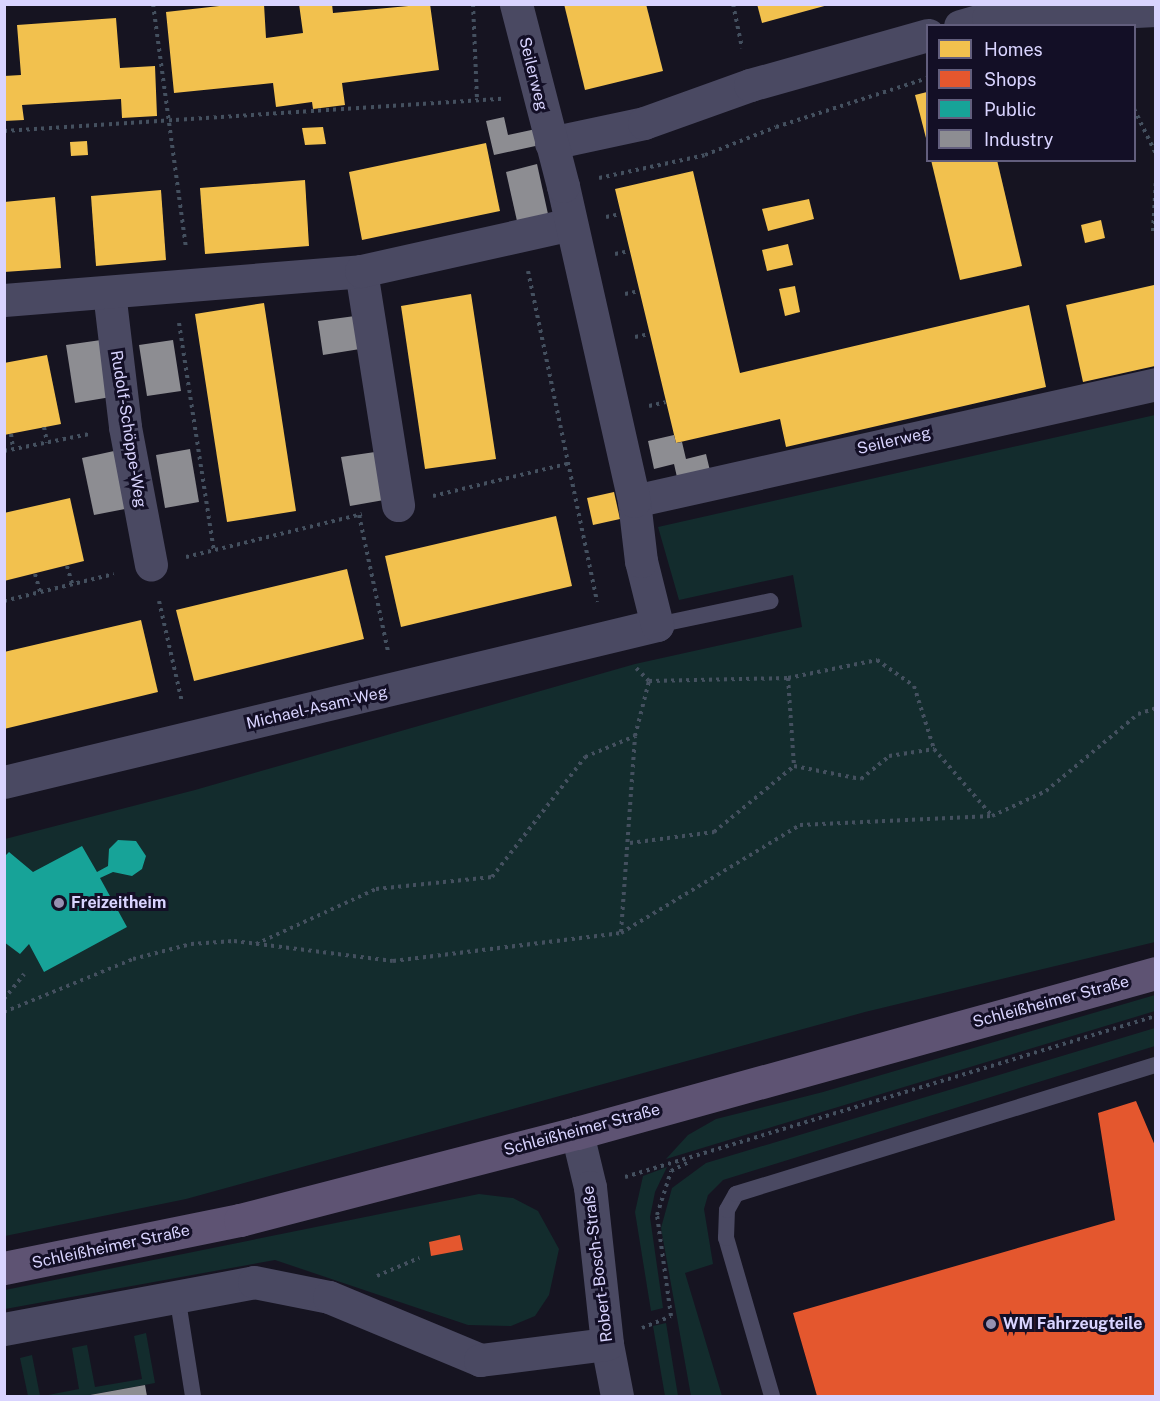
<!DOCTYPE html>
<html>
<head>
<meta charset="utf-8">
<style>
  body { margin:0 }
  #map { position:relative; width:1160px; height:1401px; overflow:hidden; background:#161421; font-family:"Public Sans",sans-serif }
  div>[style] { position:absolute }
  .green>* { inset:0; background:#132c2d }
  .homes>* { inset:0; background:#f2c14e }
  .shops>* { inset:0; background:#e4572e }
  .public>* { inset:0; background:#17a398 }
  .industry>* { inset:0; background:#8d8d92 }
  .path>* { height:4px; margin-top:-2px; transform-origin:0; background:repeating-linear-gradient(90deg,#44505f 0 3px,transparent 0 7.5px) }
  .service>* { height:16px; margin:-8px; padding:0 8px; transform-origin:8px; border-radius:8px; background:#4a4962 }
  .minor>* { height:33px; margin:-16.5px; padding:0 16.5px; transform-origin:16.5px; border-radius:16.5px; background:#4a4962 }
  .primary>* { height:33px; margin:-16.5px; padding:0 16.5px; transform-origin:16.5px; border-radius:16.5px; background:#5e5373 }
  .dots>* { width:16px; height:16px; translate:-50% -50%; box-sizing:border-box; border:3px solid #130f26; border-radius:50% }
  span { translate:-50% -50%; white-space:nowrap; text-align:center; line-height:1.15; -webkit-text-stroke:6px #130f26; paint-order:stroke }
  .street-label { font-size:16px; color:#d9d4ff }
  .poi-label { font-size:16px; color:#d9d4ff; font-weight:700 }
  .left { translate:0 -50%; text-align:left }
  .frame { position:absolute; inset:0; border:6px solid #d9d4ff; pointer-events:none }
  .legend { position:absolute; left:926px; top:24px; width:210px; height:138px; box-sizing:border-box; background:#130f26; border:2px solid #625e7d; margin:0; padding:8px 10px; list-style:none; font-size:18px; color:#d9d4ff }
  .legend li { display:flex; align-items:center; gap:12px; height:30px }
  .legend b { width:30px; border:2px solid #625e7d }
</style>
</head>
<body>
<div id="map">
  <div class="green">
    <div style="clip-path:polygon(1155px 415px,1155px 942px,865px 1012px,186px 1199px,5px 1236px,5px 839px,195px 790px,635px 664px,802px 627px,793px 575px,679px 600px,658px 527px)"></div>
    <div style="clip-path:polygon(1155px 995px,1155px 1011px,666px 1159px,688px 1135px,716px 1119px,823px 1092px)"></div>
    <div style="clip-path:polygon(1155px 1028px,1155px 1046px,723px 1180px,708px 1195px,704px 1209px,713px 1264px,685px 1273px,722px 1396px,691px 1396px,661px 1228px,672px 1188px,706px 1163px)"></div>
    <div style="clip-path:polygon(667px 1167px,655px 1192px,650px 1217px,663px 1308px,651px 1311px,635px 1212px,643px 1176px)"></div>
    <div style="clip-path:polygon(479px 1194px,513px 1198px,538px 1211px,559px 1249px,549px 1295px,535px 1316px,511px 1326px,468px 1325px,275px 1260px,5px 1309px,5px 1290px)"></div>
    <div style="clip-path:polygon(666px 1323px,678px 1396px,665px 1396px,653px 1326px)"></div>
    <div style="clip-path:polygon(146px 1333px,155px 1383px,84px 1396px,43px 1396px,79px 1389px,72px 1348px,87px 1345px,95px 1387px,142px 1379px,134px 1336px)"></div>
    <div style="clip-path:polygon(32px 1355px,40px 1396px,28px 1396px,20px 1358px)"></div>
  </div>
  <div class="homes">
    <div style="clip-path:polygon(237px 4px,264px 4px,266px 38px,303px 33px,299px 4px,332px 4px,333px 13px,430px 4px,439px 70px,342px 83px,345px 105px,313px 109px,312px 102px,276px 107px,273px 83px,174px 93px,166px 12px)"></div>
    <div style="clip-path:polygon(564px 4px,646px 4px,663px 71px,585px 90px)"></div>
    <div style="clip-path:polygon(757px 4px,828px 4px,828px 5px,762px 23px)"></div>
    <div style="clip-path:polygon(116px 18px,120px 68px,155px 66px,157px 116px,122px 118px,121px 99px,22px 105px,24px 120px,4px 121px,4px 76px,21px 75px,17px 25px)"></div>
    <div style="clip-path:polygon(927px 92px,927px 142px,915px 95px)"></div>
    <div style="clip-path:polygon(323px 127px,326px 144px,305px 145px,302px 128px)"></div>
    <div style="clip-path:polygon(87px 141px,88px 155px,71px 156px,70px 142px)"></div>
    <div style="clip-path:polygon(486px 143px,500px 211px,362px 240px,349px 172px)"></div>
    <div style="clip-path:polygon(931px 160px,997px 160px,1022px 266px,960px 280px)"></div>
    <div style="clip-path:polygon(693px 171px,740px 373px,1029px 305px,1046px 387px,786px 447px,780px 419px,676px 443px,615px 189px)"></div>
    <div style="clip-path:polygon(305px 180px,309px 246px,205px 254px,200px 188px)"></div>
    <div style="clip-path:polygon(161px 190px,166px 260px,96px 266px,91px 196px)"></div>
    <div style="clip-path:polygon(55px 197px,61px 268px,4px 272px,4px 202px)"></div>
    <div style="clip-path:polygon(809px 199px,814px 219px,768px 231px,762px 209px)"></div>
    <div style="clip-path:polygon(1101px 220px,1105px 238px,1085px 243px,1081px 225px)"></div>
    <div style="clip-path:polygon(788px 244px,793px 265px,767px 271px,762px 250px)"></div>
    <div style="clip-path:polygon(1154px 285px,1155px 366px,1083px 382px,1066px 305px)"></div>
    <div style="clip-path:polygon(795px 286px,800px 312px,785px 316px,779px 289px)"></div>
    <div style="clip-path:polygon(471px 294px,496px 459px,425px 469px,401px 306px)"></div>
    <div style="clip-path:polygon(264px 303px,296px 511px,227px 522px,195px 314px)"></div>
    <div style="clip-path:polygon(47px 355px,61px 424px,4px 435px,4px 363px)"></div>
    <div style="clip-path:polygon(614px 492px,620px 519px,593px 525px,587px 498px)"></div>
    <div style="clip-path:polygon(70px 498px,84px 561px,4px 581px,4px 513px)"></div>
    <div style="clip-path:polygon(556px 516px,572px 586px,401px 627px,385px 556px)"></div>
    <div style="clip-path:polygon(347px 569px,364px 639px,194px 681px,176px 610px)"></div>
    <div style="clip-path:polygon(141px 620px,158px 692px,4px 729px,4px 652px)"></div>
  </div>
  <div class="shops">
    <div style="clip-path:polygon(1136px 1101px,1156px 1148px,1156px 1396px,817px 1396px,793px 1313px,1115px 1220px,1098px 1113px)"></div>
    <div style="clip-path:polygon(460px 1235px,463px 1250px,431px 1256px,429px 1242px)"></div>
  </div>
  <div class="public">
    <div style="clip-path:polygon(118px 840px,136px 841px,146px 856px,142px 869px,132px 876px,113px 872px,100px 878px,127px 927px,44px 972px,29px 944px,20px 954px,4px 942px,4px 857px,9px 852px,33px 872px,82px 846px,97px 872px,108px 866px,109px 849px)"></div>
  </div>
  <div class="industry">
    <div style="clip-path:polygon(504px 117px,508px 135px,536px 129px,540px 145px,494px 155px,486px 121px)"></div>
    <div style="clip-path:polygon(537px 164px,548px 214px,517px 221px,506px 172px)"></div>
    <div style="clip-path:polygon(355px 316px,360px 349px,323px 355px,318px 321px)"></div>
    <div style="clip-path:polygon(101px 340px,111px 397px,75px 403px,66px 345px)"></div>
    <div style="clip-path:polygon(173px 340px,181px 391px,147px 396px,139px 345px)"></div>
    <div style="clip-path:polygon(674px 435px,676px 443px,682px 442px,686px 459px,706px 454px,712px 479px,679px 486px,674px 464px,654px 469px,648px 441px)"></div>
    <div style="clip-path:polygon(190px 449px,199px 502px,165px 508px,156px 455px)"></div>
    <div style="clip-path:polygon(114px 451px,125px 509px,94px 515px,82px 458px)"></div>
    <div style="clip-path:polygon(375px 452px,384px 500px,350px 506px,341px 457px)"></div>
    <div style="clip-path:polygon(145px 1385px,147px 1396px,90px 1396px,90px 1395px)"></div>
  </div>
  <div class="path">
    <div style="left:153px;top:4px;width:246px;rotate:82.3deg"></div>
    <div style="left:473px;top:4px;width:97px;rotate:87.6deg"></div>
    <div style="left:733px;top:4px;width:45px;rotate:78.4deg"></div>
    <div style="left:1134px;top:109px;width:50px;rotate:63.9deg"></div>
    <div style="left:4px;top:131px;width:499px;rotate:-3.7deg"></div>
    <div style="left:599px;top:178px;width:108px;rotate:-12.2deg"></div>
    <div style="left:705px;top:155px;width:76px;rotate:-21.5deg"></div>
    <div style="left:776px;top:127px;width:160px;rotate:-17.9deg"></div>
    <div style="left:606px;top:217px;width:14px;rotate:-12deg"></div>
    <div style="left:1153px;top:231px;width:52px;rotate:-86.7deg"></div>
    <div style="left:615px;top:254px;width:14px;rotate:-12deg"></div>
    <div style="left:528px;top:271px;width:338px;rotate:78.2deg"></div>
    <div style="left:625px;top:294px;width:14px;rotate:-12deg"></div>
    <div style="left:179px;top:323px;width:231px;rotate:81.3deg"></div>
    <div style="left:635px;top:337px;width:14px;rotate:-12deg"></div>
    <div style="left:649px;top:406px;width:17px;rotate:-13deg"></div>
    <div style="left:44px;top:427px;width:16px;rotate:79deg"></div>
    <div style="left:11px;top:434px;width:15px;rotate:82deg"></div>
    <div style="left:4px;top:451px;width:87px;rotate:-11.3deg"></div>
    <div style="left:433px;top:496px;width:141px;rotate:-13.5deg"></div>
    <div style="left:359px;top:515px;width:140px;rotate:78deg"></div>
    <div style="left:186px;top:557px;width:181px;rotate:-13.7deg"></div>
    <div style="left:67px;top:566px;width:19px;rotate:74deg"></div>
    <div style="left:35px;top:574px;width:19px;rotate:74deg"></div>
    <div style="left:4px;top:601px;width:113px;rotate:-13.8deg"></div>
    <div style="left:159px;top:601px;width:104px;rotate:77.2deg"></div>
    <div style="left:788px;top:678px;width:88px;rotate:86.1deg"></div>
    <div style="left:649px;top:681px;width:139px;rotate:-1.2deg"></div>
    <div style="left:788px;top:678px;width:91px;rotate:-11.4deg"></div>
    <div style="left:877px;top:660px;width:45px;rotate:35.1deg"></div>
    <div style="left:914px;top:686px;width:66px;rotate:72.4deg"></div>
    <div style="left:934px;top:749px;width:89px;rotate:49.1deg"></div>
    <div style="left:630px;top:843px;width:85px;rotate:-7.5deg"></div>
    <div style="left:714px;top:832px;width:104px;rotate:-39.5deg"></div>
    <div style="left:794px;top:766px;width:68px;rotate:11deg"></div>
    <div style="left:861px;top:779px;width:36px;rotate:-39deg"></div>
    <div style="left:889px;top:756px;width:46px;rotate:-8.8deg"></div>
    <div style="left:621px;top:932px;width:196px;rotate:-85.9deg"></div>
    <div style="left:635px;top:736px;width:57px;rotate:-75.7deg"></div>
    <div style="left:649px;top:681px;width:18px;rotate:-135deg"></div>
    <div style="left:256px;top:944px;width:132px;rotate:-24.6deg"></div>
    <div style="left:376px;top:889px;width:117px;rotate:-5.9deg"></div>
    <div style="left:492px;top:877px;width:152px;rotate:-52.2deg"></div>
    <div style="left:585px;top:757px;width:54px;rotate:-22.8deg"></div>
    <div style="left:4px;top:999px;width:32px;rotate:-51deg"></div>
    <div style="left:4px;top:1012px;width:139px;rotate:-22.3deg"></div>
    <div style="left:133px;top:959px;width:60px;rotate:-14.5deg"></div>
    <div style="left:191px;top:944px;width:43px;rotate:-4deg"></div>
    <div style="left:234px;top:941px;width:160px;rotate:7.2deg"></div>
    <div style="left:393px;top:961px;width:230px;rotate:-7deg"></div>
    <div style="left:621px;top:933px;width:209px;rotate:-31.1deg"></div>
    <div style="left:800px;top:825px;width:192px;rotate:-2.7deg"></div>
    <div style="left:992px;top:816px;width:60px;rotate:-24.8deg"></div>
    <div style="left:1046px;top:791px;width:120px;rotate:-39.9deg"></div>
    <div style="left:1138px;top:714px;width:19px;rotate:-18deg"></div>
    <div style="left:625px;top:1177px;width:555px;rotate:-16.87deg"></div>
    <div style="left:377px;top:1276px;width:46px;rotate:-23.2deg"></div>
    <div style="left:642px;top:1328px;width:31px;rotate:-22deg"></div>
    <div style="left:671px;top:1316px;width:102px;rotate:-97.9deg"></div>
    <div style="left:657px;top:1215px;width:46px;rotate:-72.3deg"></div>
    <div style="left:671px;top:1171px;width:20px;rotate:-27deg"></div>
  </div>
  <div class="service">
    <div style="left:657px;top:625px;width:116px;rotate:-11.9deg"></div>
    <div style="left:177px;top:1295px;width:102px;rotate:81deg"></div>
    <div style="left:772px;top:1396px;width:165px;rotate:-106.2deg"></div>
    <div style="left:726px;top:1238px;width:28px;rotate:-88deg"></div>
    <div style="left:727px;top:1210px;width:18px;rotate:-61deg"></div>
    <div style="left:736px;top:1194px;width:439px;rotate:-17.1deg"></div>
  </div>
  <div class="minor">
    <div style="left:960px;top:26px;width:29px;rotate:-16deg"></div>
    <div style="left:988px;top:18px;width:168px;rotate:-2.7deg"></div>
    <div style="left:551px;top:143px;width:95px;rotate:-12.1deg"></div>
    <div style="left:644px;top:123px;width:113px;rotate:-19.7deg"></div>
    <div style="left:750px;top:85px;width:185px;rotate:-15.7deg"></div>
    <div style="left:361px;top:271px;width:237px;rotate:81deg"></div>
    <div style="left:109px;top:292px;width:136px;rotate:83.2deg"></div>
    <div style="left:125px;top:427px;width:140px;rotate:79.3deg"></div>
    <div style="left:4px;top:300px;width:358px;rotate:-4.6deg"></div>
    <div style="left:361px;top:271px;width:215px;rotate:-12.6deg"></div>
    <div style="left:634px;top:501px;width:535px;rotate:-12.63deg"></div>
    <div style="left:4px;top:782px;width:672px;rotate:-13.52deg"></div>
    <div style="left:657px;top:625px;width:66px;rotate:-104deg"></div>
    <div style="left:641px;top:561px;width:60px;rotate:-96.7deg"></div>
    <div style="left:634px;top:501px;width:323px;rotate:-102.7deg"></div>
    <div style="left:563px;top:186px;width:188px;rotate:-104.5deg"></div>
    <div style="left:577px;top:1133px;width:56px;rotate:76.5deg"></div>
    <div style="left:590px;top:1187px;width:158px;rotate:83.8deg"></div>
    <div style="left:607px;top:1344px;width:53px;rotate:79.1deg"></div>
    <div style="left:4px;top:1329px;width:254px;rotate:-10.6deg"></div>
    <div style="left:254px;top:1282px;width:76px;rotate:11.3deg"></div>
    <div style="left:329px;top:1297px;width:164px;rotate:22.6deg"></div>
    <div style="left:480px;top:1360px;width:128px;rotate:-7.2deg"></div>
  </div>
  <div class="primary">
    <div style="left:4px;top:1268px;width:241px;rotate:-11.5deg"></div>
    <div style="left:240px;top:1220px;width:348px;rotate:-14.5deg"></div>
    <div style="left:577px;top:1133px;width:601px;rotate:-15.45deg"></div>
  </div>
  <div class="dots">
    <div style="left:59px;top:903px;background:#9591b1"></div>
    <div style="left:991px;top:1324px;background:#9591b1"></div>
  </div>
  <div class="street-label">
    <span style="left:533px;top:74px;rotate:76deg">Seilerweg</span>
    <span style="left:128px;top:429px;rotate:81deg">Rudolf-Schöppe-Weg</span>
    <span style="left:894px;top:441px;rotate:-13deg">Seilerweg</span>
    <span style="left:317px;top:708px;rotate:-13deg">Michael-Asam-Weg</span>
    <span style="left:1051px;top:1002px;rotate:-15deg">Schleißheimer Straße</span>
    <span style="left:582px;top:1130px;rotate:-15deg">Schleißheimer Straße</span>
    <span style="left:111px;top:1247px;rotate:-12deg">Schleißheimer Straße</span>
    <span style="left:598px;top:1264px;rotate:-97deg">Robert-Bosch-Straße</span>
  </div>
  <div class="poi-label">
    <span class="left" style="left:71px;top:903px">Freizeitheim</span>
    <span class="left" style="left:1003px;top:1324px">WM Fahrzeugteile</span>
  </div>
  <div class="frame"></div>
  <ul class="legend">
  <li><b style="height:16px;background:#f2c14e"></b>Homes</li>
  <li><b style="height:16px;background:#e4572e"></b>Shops</li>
  <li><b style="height:16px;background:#17a398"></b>Public</li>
  <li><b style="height:16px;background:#8d8d92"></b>Industry</li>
  </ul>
</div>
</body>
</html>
